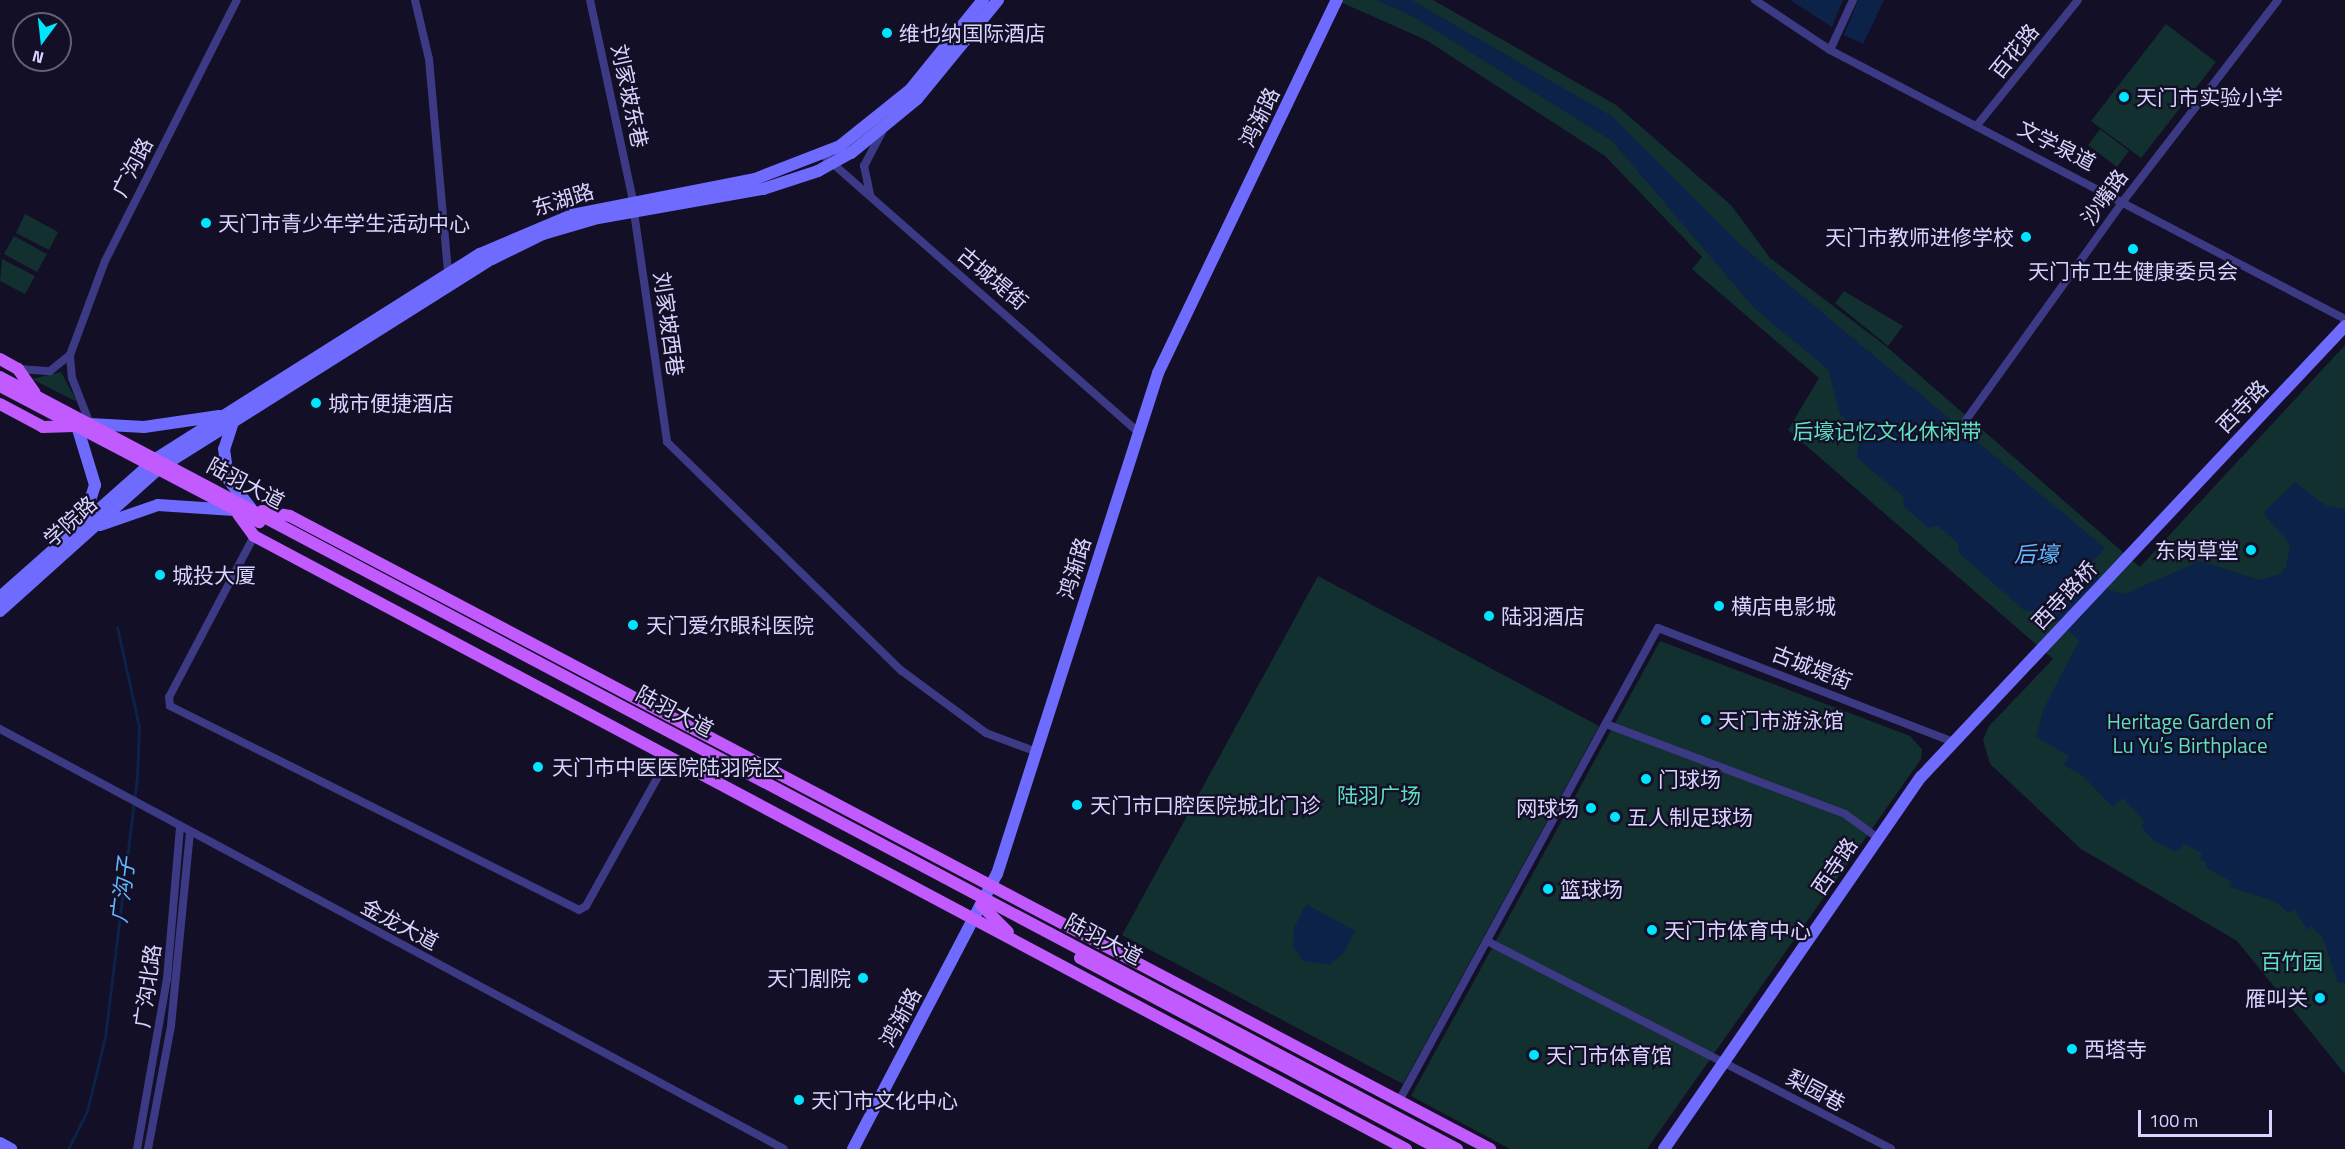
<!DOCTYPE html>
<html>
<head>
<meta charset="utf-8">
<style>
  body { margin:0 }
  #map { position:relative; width:2345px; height:1149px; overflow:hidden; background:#130f26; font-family:"Titillium Web","Noto Sans SC",sans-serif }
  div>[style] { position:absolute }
  .green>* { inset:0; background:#12302f }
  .water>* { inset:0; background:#0c2248 }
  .stream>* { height:3px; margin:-1.5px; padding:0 1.5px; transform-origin:1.5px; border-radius:1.5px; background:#0c2248 }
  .street>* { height:8px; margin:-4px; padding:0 4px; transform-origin:4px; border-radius:4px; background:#3d3a85 }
  .secondary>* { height:12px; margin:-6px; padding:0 6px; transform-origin:6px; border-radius:6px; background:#6f6bff }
  .primary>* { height:12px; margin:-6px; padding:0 6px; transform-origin:6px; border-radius:6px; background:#c25bff }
  .dots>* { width:16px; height:16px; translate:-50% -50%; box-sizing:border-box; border:3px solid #130f26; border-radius:50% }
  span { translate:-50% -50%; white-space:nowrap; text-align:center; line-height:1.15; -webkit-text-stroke:4.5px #130f26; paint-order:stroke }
  .poi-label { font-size:21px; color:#d9d4ff }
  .left { translate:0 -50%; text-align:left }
  .right { translate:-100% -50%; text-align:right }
  .street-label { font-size:21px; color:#d9d4ff }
  .park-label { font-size:21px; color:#5fe0c0 }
  .water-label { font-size:22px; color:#62b6ff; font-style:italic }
  .north { position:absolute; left:12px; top:12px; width:60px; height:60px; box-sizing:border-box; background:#130f26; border:2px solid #625e7d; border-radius:50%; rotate:195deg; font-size:16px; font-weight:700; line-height:24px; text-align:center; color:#d9d4ff }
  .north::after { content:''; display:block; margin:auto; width:21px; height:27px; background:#00e5ff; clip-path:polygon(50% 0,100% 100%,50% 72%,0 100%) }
  .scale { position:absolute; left:2138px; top:1110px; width:134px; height:27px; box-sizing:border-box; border:3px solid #d9d4ff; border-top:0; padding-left:8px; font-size:18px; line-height:21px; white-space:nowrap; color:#d9d4ff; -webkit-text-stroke:4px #130f26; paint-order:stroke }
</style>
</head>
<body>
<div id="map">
  <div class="green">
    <div style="clip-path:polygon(1336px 0,1433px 0,1616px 105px,1731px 205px,1770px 258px,1887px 347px,2140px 567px,2345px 345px,2345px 1074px,2237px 941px,2081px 849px,1990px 764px,1983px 740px,1989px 726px,2053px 659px,1788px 430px,1819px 378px,1692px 269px,1702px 257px,1605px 156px,1426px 40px)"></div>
    <div style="clip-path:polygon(2166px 24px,2216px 62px,2141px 158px,2091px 121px)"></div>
    <div style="clip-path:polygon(2100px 129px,2129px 151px,2117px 167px,2088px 145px)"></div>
    <div style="clip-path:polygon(25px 214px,58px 232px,49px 250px,16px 233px)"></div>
    <div style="clip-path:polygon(14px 236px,47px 254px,37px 272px,4px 254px)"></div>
    <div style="clip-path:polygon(2px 259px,35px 276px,25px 294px,0 281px)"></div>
    <div style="clip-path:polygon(1844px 291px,1903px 326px,1888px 346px,1835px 303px)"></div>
    <div style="clip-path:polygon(61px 372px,76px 400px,75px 401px,32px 379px)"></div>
    <div style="clip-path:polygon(1318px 576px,1599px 726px,1403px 1084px,1122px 935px)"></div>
    <div style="clip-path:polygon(1660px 641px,1910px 736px,1922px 749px,1921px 759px,1647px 1149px,1510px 1149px,1411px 1096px)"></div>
  </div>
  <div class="water">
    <div style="clip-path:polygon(1376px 0,1412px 0,1613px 117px,1741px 245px,2105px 548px,2088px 567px,2109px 590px,2125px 594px,2200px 561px,2260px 580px,2280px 574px,2286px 567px,2290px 544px,2263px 513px,2295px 482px,2325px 505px,2345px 509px,2345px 983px,2338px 983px,2323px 938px,2311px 926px,2307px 930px,2294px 909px,2289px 913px,2274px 901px,2230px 887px,2232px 882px,2205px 867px,2207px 863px,2200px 859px,2202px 854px,2185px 844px,2176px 852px,2153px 840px,2141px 826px,2145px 822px,2123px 798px,2113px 807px,2083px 776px,2064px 765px,2069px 756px,2036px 737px,2044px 708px,2079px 641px,2050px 611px,2025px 611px,1958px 552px,1959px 544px,1938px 526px,1929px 528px,1903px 506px,1904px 497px,1857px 458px,1860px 431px,1840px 414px,1828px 369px,1755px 309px,1612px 141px,1414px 17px)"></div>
    <div style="clip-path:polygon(1790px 0,1843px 0,1832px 27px)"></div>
    <div style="clip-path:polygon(1858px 0,1884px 0,1863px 44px,1844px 35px)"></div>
    <div style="clip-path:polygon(1306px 904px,1355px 931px,1343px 954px,1329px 965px,1303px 961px,1293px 946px,1294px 928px)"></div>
  </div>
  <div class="stream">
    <div style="left:68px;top:1149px;width:42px;rotate:-63.4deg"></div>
    <div style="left:87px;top:1111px;width:76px;rotate:-76.3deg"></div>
    <div style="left:105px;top:1037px;width:263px;rotate:-83deg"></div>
    <div style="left:137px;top:776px;width:49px;rotate:-87.7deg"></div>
    <div style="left:139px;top:727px;width:102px;rotate:-102.4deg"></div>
  </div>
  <div class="street">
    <div style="left:415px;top:0;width:61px;rotate:76.7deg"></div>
    <div style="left:429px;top:59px;width:214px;rotate:84.9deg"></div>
    <div style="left:590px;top:0;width:206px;rotate:77.9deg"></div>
    <div style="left:1755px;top:0;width:90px;rotate:33.7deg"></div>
    <div style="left:1830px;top:50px;width:581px;rotate:27.58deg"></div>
    <div style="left:1830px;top:50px;width:55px;rotate:-65.3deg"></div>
    <div style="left:1978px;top:124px;width:159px;rotate:-51.1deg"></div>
    <div style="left:823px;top:155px;width:418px;rotate:41.3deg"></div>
    <div style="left:870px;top:194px;width:29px;rotate:-102deg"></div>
    <div style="left:864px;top:166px;width:38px;rotate:-62deg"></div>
    <div style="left:634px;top:212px;width:232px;rotate:81.8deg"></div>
    <div style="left:667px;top:442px;width:328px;rotate:44.3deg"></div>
    <div style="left:902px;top:671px;width:104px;rotate:36.4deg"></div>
    <div style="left:986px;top:733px;width:54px;rotate:20.4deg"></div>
    <div style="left:70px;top:356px;width:22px;rotate:85deg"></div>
    <div style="left:72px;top:378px;width:49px;rotate:68.6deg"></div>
    <div style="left:19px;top:369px;width:31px;rotate:4deg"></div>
    <div style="left:50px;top:371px;width:26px;rotate:-39deg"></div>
    <div style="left:70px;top:355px;width:100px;rotate:-69.6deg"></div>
    <div style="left:105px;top:261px;width:292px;rotate:-63.2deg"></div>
    <div style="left:1966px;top:420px;width:271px;rotate:-54.3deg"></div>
    <div style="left:2124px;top:200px;width:252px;rotate:-52.4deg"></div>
    <div style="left:254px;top:536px;width:182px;rotate:117.8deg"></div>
    <div style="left:169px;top:697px;width:9px;rotate:84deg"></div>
    <div style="left:170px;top:706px;width:457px;rotate:26.5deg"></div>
    <div style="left:579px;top:910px;width:8px;rotate:-30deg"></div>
    <div style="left:586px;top:906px;width:171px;rotate:-60.9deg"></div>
    <div style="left:1606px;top:724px;width:255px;rotate:20.6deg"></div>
    <div style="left:1845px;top:814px;width:39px;rotate:36deg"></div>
    <div style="left:0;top:729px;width:889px;rotate:28.18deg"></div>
    <div style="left:1487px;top:941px;width:454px;rotate:27.2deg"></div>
    <div style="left:1400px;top:1099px;width:537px;rotate:-61.29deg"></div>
    <div style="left:1658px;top:628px;width:316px;rotate:21.1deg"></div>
    <div style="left:137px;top:1149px;width:173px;rotate:-80deg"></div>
    <div style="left:167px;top:979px;width:153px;rotate:-85.1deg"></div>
    <div style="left:148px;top:1149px;width:125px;rotate:-79.4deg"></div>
    <div style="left:171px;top:1026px;width:194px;rotate:-84.4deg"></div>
  </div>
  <div class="secondary">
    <div style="left:233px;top:422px;width:28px;rotate:108deg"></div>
    <div style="left:224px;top:449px;width:30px;rotate:82deg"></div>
    <div style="left:228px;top:479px;width:37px;rotate:52deg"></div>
    <div style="left:90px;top:424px;width:54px;rotate:3.2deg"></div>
    <div style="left:144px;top:427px;width:76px;rotate:-8.3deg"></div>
    <div style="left:77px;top:426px;width:62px;rotate:73deg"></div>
    <div style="left:95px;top:485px;width:36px;rotate:108deg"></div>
    <div style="left:100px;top:525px;width:61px;rotate:-19deg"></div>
    <div style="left:158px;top:505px;width:76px;rotate:3.8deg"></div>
    <div style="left:0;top:597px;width:210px;rotate:-41.5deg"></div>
    <div style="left:157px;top:458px;width:382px;rotate:-32.3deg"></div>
    <div style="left:480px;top:254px;width:100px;rotate:-23deg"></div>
    <div style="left:572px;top:215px;width:187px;rotate:-11.1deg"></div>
    <div style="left:755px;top:179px;width:91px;rotate:-21.2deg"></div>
    <div style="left:840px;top:146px;width:90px;rotate:-38.7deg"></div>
    <div style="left:910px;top:90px;width:116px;rotate:-51deg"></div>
    <div style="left:0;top:611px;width:212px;rotate:-41.9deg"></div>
    <div style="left:158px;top:469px;width:395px;rotate:-32.2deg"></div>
    <div style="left:492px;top:259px;width:57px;rotate:-26.1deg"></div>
    <div style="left:543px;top:234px;width:57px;rotate:-16.2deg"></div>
    <div style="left:598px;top:218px;width:168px;rotate:-10deg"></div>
    <div style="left:763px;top:189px;width:58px;rotate:-18.1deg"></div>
    <div style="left:818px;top:171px;width:38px;rotate:-29deg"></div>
    <div style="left:851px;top:153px;width:85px;rotate:-39.3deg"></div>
    <div style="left:917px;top:99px;width:128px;rotate:-50.7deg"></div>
    <div style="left:0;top:1143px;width:13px;rotate:29deg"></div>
    <div style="left:853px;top:1149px;width:310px;rotate:-62.4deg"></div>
    <div style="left:997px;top:874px;width:526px;rotate:-72.18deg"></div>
    <div style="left:1158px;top:373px;width:414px;rotate:-64.4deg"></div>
    <div style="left:1664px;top:1149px;width:452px;rotate:-55.4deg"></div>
    <div style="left:1921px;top:777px;width:619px;rotate:-46.77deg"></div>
  </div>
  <div class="primary">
    <div style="left:0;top:359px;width:21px;rotate:29deg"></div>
    <div style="left:18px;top:369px;width:29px;rotate:55deg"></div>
    <div style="left:0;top:377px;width:1649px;rotate:27.92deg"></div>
    <div style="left:0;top:386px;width:293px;rotate:27.7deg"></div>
    <div style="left:0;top:404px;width:49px;rotate:28.1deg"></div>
    <div style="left:43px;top:427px;width:31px;rotate:-2deg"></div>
    <div style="left:262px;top:511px;width:28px;rotate:10deg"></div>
    <div style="left:290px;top:516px;width:1357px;rotate:27.81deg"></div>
    <div style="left:238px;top:514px;width:27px;rotate:54deg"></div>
    <div style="left:254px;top:536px;width:1305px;rotate:28.02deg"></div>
    <div style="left:981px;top:905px;width:38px;rotate:45deg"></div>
    <div style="left:1080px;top:958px;width:407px;rotate:28deg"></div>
  </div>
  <div class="dots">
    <div style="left:887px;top:33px;background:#00e5ff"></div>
    <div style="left:2124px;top:97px;background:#00e5ff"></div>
    <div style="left:206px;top:223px;background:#00e5ff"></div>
    <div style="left:2026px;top:237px;background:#00e5ff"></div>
    <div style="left:2133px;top:249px;background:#00e5ff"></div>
    <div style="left:316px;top:403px;background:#00e5ff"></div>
    <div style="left:2251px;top:550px;background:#00e5ff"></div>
    <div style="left:160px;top:575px;background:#00e5ff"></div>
    <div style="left:1719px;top:606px;background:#00e5ff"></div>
    <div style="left:1489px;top:616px;background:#00e5ff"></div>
    <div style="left:633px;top:625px;background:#00e5ff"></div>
    <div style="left:1706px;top:720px;background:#00e5ff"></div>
    <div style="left:538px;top:767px;background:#00e5ff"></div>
    <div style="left:1646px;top:779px;background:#00e5ff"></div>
    <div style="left:1077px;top:805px;background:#00e5ff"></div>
    <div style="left:1591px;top:808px;background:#00e5ff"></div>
    <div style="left:1615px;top:817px;background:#00e5ff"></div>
    <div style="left:1548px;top:889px;background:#00e5ff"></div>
    <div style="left:1652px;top:930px;background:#00e5ff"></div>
    <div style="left:863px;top:978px;background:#00e5ff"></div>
    <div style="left:2320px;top:998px;background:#00e5ff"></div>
    <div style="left:2072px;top:1049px;background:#00e5ff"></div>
    <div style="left:1534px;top:1055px;background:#00e5ff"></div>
    <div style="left:799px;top:1100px;background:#00e5ff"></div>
  </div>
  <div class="poi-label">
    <span class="left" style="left:899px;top:33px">维也纳国际酒店</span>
    <span class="left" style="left:2136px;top:97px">天门市实验小学</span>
    <span class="left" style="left:218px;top:223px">天门市青少年学生活动中心</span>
    <span class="right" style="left:2014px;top:237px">天门市教师进修学校</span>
    <span style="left:2133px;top:271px">天门市卫生健康委员会</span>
    <span class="left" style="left:328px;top:403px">城市便捷酒店</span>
    <span class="right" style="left:2239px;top:550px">东岗草堂</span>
    <span class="left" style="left:172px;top:575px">城投大厦</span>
    <span class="left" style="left:1731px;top:606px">横店电影城</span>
    <span class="left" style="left:1501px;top:616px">陆羽酒店</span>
    <span class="left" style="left:646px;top:625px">天门爱尔眼科医院</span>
    <span class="left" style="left:1718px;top:720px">天门市游泳馆</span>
    <span class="left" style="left:552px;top:767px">天门市中医医院陆羽院区</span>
    <span class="left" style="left:1658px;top:779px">门球场</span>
    <span class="left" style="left:1090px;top:805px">天门市口腔医院城北门诊</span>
    <span class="right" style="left:1579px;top:808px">网球场</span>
    <span class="left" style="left:1627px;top:817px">五人制足球场</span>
    <span class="left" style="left:1560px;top:889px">篮球场</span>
    <span class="left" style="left:1664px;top:930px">天门市体育中心</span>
    <span class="right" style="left:851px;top:978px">天门剧院</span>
    <span class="right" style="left:2308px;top:998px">雁叫关</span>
    <span class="left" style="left:2084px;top:1049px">西塔寺</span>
    <span class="left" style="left:1546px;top:1055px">天门市体育馆</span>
    <span class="left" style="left:811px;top:1100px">天门市文化中心</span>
  </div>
  <div class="street-label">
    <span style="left:2014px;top:51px;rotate:-51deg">百花路</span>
    <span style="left:630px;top:96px;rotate:78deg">刘家坡东巷</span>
    <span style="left:1259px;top:117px;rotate:-64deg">鸿渐路</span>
    <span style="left:2057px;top:145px;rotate:27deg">文学泉道</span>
    <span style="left:132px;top:167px;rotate:-63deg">广沟路</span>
    <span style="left:2104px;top:197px;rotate:-54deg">沙嘴路</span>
    <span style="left:563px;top:199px;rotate:-17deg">东湖路</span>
    <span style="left:993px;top:278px;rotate:40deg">古城堤街</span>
    <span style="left:669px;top:324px;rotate:82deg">刘家坡西巷</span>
    <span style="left:2242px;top:406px;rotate:-46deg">西寺路</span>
    <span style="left:246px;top:483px;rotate:28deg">陆羽大道</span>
    <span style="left:70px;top:521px;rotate:-42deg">学院路</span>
    <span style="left:1074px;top:568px;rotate:-73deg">鸿渐路</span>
    <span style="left:2064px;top:595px;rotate:-47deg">西寺路桥</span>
    <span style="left:1812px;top:667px;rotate:21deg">古城堤街</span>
    <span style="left:675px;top:711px;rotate:28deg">陆羽大道</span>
    <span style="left:1834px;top:866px;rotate:-56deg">西寺路</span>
    <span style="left:400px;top:924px;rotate:28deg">金龙大道</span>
    <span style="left:1104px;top:939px;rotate:28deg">陆羽大道</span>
    <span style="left:147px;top:986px;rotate:-82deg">广沟北路</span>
    <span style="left:900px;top:1017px;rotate:-62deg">鸿渐路</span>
    <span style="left:1816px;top:1090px;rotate:28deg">梨园巷</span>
  </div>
  <div class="park-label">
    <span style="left:1887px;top:431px">后壕记忆文化休闲带</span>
    <span style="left:2190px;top:733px">Heritage Garden of<br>Lu Yu’s Birthplace</span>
    <span style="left:1379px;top:795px">陆羽广场</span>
    <span style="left:2292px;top:961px">百竹园</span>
  </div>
  <div class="water-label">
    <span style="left:2036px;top:555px">后壕</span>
    <span style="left:123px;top:890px;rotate:-83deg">广沟子</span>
  </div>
  <div class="north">N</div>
  <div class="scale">100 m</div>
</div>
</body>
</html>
